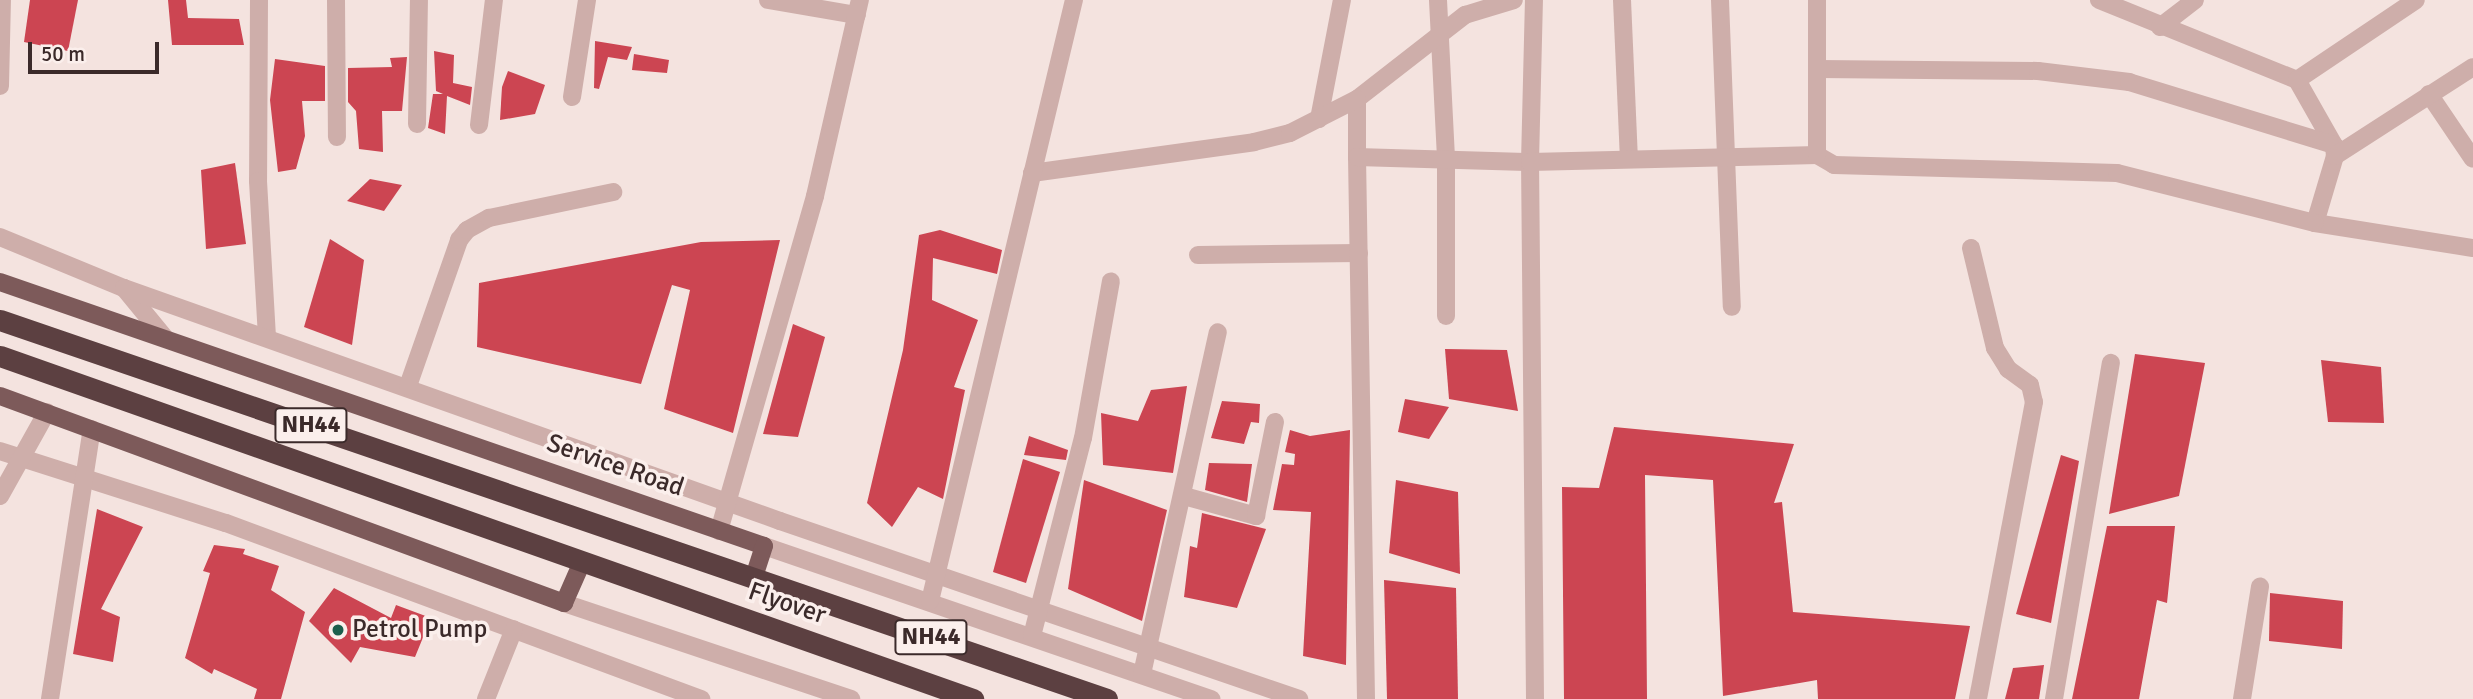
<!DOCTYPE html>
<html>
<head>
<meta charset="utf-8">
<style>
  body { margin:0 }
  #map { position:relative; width:2473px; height:699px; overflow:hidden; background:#f4e3df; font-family:Signika,sans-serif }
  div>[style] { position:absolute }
  .building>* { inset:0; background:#cc4552 }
  .minor>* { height:18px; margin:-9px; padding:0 9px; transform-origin:9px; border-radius:9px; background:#ceaeaa }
  .major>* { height:18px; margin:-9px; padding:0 9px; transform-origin:9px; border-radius:9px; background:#7d5a5a }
  .highway>* { height:21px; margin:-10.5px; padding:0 10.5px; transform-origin:10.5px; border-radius:10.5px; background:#5c4041 }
  .dots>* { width:19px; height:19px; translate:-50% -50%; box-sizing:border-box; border:4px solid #fbefec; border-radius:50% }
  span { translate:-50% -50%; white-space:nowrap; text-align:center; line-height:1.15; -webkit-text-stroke:7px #fbefec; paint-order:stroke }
  .shield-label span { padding:2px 5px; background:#fbefec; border:2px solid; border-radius:5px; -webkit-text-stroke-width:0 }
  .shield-label { font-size:24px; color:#3b2a2a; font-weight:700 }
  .street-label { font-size:26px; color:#3b2a2a }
  .poi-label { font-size:26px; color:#3b2a2a }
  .left { translate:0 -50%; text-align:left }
  .scale { position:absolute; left:28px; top:42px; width:131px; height:32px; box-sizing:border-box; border:4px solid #3b2a2a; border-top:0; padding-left:9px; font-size:21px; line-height:24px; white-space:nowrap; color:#3b2a2a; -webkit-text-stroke:5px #fbefec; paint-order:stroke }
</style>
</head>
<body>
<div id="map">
  <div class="building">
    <div style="clip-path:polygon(30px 0,78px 0,68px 51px,24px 42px)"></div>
    <div style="clip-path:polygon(168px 0,186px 0,188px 18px,239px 19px,244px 45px,172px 45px)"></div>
    <div style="clip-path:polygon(595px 41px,632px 47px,627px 60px,608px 57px,599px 89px,594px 88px)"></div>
    <div style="clip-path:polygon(434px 51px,454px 55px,453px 83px,472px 87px,470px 105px,447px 96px,445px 134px,428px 128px,433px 94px,443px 94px,436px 91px)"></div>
    <div style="clip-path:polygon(634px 54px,669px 60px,667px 73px,632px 70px)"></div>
    <div style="clip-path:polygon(407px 57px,402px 111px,382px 111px,383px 152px,359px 149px,356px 111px,348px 102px,348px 68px,392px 67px,390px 58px)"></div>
    <div style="clip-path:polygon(275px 59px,325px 66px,325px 101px,302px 101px,305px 136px,296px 169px,278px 172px,270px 100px)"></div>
    <div style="clip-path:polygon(508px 71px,545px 85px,535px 114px,500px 120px,502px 87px)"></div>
    <div style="clip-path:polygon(235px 163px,246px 244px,206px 249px,201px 170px)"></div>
    <div style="clip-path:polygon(370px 179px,402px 185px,384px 211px,347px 201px)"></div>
    <div style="clip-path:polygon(940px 230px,1002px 250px,997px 274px,933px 258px,932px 300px,978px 320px,954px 387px,965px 390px,943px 499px,918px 487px,892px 527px,867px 503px,903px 350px,919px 235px)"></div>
    <div style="clip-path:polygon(330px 239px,364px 260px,352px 345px,304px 327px)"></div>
    <div style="clip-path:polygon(780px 240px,733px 433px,664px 409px,690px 290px,672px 285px,641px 384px,477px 347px,479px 283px,701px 242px)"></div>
    <div style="clip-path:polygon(793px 324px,825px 337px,798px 437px,763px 434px)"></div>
    <div style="clip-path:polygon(1445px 349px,1507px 350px,1518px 411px,1449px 399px)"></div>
    <div style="clip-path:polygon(2135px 354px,2205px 363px,2179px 496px,2109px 514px)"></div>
    <div style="clip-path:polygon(2321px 360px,2381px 367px,2384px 423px,2328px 422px)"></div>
    <div style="clip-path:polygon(1187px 386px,1173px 473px,1103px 465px,1101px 413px,1138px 421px,1151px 390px)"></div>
    <div style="clip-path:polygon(1405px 399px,1449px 407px,1429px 439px,1398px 432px)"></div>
    <div style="clip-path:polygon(1222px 401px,1260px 404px,1259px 423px,1251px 422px,1244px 444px,1211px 438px)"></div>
    <div style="clip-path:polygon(1614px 427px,1794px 444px,1774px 503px,1782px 502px,1793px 612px,1970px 626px,1955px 699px,1818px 699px,1817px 680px,1723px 696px,1713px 480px,1645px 475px,1647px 699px,1564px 699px,1562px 487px,1599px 488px)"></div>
    <div style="clip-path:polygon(1290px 430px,1310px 436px,1350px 430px,1346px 665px,1303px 656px,1311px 512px,1273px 510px,1282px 464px,1294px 465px,1295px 454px,1285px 452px)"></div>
    <div style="clip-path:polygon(1029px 436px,1068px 450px,1066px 460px,1024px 455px)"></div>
    <div style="clip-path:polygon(2061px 455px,2079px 461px,2051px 623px,2016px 614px)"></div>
    <div style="clip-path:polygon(1023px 459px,1060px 472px,1026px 583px,993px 572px)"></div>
    <div style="clip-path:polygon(1209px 463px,1252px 464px,1247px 502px,1205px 490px)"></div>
    <div style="clip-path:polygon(1084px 480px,1167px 510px,1142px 621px,1068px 589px)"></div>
    <div style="clip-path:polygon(1396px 480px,1458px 492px,1460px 574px,1389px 553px)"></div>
    <div style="clip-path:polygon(97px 509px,143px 527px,101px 609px,120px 617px,113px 662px,73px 654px)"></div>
    <div style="clip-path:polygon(1202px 513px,1266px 529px,1237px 608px,1184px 597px,1190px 546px,1197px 548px)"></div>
    <div style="clip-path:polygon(2107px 526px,2175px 526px,2167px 603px,2157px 600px,2139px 699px,2072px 699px)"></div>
    <div style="clip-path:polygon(214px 545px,245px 549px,243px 554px,279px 566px,271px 590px,305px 612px,281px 699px,254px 699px,257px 689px,214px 669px,212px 674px,185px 658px,210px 573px,203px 571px)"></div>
    <div style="clip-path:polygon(1384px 580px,1456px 588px,1458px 699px,1387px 699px)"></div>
    <div style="clip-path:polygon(334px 588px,391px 618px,396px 605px,431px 618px,415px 657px,360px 647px,351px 663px,309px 621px)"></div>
    <div style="clip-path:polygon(2270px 593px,2343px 601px,2342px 649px,2269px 641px)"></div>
    <div style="clip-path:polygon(2044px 665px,2039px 699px,2005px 699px,2013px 668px)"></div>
  </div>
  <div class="minor">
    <div style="left:259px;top:0;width:181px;rotate:90.3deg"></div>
    <div style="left:258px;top:181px;width:156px;rotate:86.7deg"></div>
    <div style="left:336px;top:0;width:137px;rotate:89.6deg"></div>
    <div style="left:768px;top:0;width:90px;rotate:9.6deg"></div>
    <div style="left:1438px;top:0;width:159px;rotate:87.1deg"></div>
    <div style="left:1446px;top:159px;width:157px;rotate:90deg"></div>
    <div style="left:1622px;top:0;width:158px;rotate:87.5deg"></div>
    <div style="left:1720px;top:0;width:307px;rotate:87.8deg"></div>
    <div style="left:2099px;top:0;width:214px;rotate:22deg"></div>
    <div style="left:2297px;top:80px;width:75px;rotate:60.4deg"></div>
    <div style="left:2334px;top:145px;width:11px;rotate:85deg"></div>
    <div style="left:2335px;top:156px;width:70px;rotate:106.6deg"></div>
    <div style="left:2315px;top:223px;width:160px;rotate:9deg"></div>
    <div style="left:2160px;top:27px;width:44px;rotate:-37.6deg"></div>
    <div style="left:1818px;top:69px;width:220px;rotate:0.5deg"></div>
    <div style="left:2038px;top:71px;width:92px;rotate:6.9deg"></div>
    <div style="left:2129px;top:82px;width:214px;rotate:17.1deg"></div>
    <div style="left:2297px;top:80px;width:143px;rotate:-33.9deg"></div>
    <div style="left:0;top:86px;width:86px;rotate:-88.7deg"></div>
    <div style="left:2429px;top:94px;width:78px;rotate:55.9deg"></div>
    <div style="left:572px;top:97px;width:98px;rotate:-81.2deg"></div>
    <div style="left:1319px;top:119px;width:121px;rotate:-79.1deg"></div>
    <div style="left:417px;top:124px;width:124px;rotate:-89.1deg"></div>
    <div style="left:479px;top:125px;width:126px;rotate:-83.2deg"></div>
    <div style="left:1817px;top:155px;width:20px;rotate:30deg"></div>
    <div style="left:1834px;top:165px;width:283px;rotate:1.6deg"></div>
    <div style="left:2117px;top:173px;width:204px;rotate:14.2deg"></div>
    <div style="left:2335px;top:156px;width:164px;rotate:-32.8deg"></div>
    <div style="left:1357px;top:157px;width:58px;rotate:-90deg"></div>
    <div style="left:1357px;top:99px;width:137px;rotate:-37.9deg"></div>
    <div style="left:1465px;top:15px;width:51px;rotate:-17deg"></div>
    <div style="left:1032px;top:173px;width:224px;rotate:-7.9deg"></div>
    <div style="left:1254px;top:142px;width:37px;rotate:-14deg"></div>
    <div style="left:1290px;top:133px;width:75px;rotate:-26.9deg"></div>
    <div style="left:0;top:237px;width:134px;rotate:22.4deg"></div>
    <div style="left:124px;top:288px;width:65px;rotate:50.6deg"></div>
    <div style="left:1971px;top:248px;width:103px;rotate:76.5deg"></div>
    <div style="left:1995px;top:348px;width:25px;rotate:58deg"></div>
    <div style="left:2008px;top:369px;width:27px;rotate:36deg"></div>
    <div style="left:2030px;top:385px;width:17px;rotate:77deg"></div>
    <div style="left:2034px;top:402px;width:302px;rotate:100.7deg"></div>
    <div style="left:1198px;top:255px;width:161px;rotate:-0.7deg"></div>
    <div style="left:124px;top:288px;width:696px;rotate:19.55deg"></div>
    <div style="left:780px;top:521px;width:549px;rotate:18.93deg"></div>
    <div style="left:408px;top:386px;width:155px;rotate:-70.7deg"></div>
    <div style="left:459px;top:240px;width:13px;rotate:-51deg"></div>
    <div style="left:467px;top:230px;width:25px;rotate:-29deg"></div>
    <div style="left:489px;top:218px;width:127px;rotate:-11.8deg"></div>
    <div style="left:0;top:451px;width:237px;rotate:17.7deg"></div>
    <div style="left:226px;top:523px;width:507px;rotate:20.33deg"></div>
    <div style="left:0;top:496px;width:96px;rotate:-60.8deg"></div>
    <div style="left:1184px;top:496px;width:75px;rotate:15.5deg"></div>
    <div style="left:1256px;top:516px;width:96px;rotate:-78.6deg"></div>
    <div style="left:719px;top:531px;width:348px;rotate:-74deg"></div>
    <div style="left:815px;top:196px;width:201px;rotate:-77.1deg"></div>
    <div style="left:764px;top:546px;width:473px;rotate:18.9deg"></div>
    <div style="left:930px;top:601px;width:618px;rotate:-76.53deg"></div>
    <div style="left:564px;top:603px;width:303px;rotate:18.5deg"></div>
    <div style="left:1032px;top:636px;width:204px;rotate:-75.6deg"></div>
    <div style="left:1083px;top:438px;width:159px;rotate:-79.9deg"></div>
    <div style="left:1142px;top:674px;width:350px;rotate:-77.5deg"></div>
    <div style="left:50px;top:699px;width:273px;rotate:-81.2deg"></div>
    <div style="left:486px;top:699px;width:75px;rotate:-68.2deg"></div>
    <div style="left:1366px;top:699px;width:542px;rotate:-90.95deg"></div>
    <div style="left:1357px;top:157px;width:173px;rotate:1.7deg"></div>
    <div style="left:1530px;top:162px;width:162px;rotate:-88.6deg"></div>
    <div style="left:1535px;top:699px;width:537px;rotate:-90.53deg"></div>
    <div style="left:1530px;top:162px;width:287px;rotate:-1.4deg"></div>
    <div style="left:1817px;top:155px;width:155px;rotate:-90deg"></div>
    <div style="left:2054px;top:699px;width:341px;rotate:-80.4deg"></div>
    <div style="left:2242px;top:699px;width:114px;rotate:-80.9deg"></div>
  </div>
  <div class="major">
    <div style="left:0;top:282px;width:808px;rotate:19.06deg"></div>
    <div style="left:764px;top:546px;width:32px;rotate:108deg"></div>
    <div style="left:0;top:396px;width:601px;rotate:20.15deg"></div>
    <div style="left:564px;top:603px;width:45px;rotate:-66.3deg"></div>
  </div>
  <div class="highway">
    <div style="left:0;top:320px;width:1170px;rotate:18.9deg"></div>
    <div style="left:0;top:356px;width:1032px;rotate:19.42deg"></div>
  </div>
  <div class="dots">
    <div style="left:338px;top:630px;background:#1c5f4d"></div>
  </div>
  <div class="shield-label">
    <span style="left:311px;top:425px">NH44</span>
    <span style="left:931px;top:637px">NH44</span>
  </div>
  <div class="street-label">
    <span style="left:615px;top:466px;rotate:19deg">Service Road</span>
    <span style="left:787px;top:604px;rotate:19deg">Flyover</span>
  </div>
  <div class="poi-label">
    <span class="left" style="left:352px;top:630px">Petrol Pump</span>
  </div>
  <div class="scale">50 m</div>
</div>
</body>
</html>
